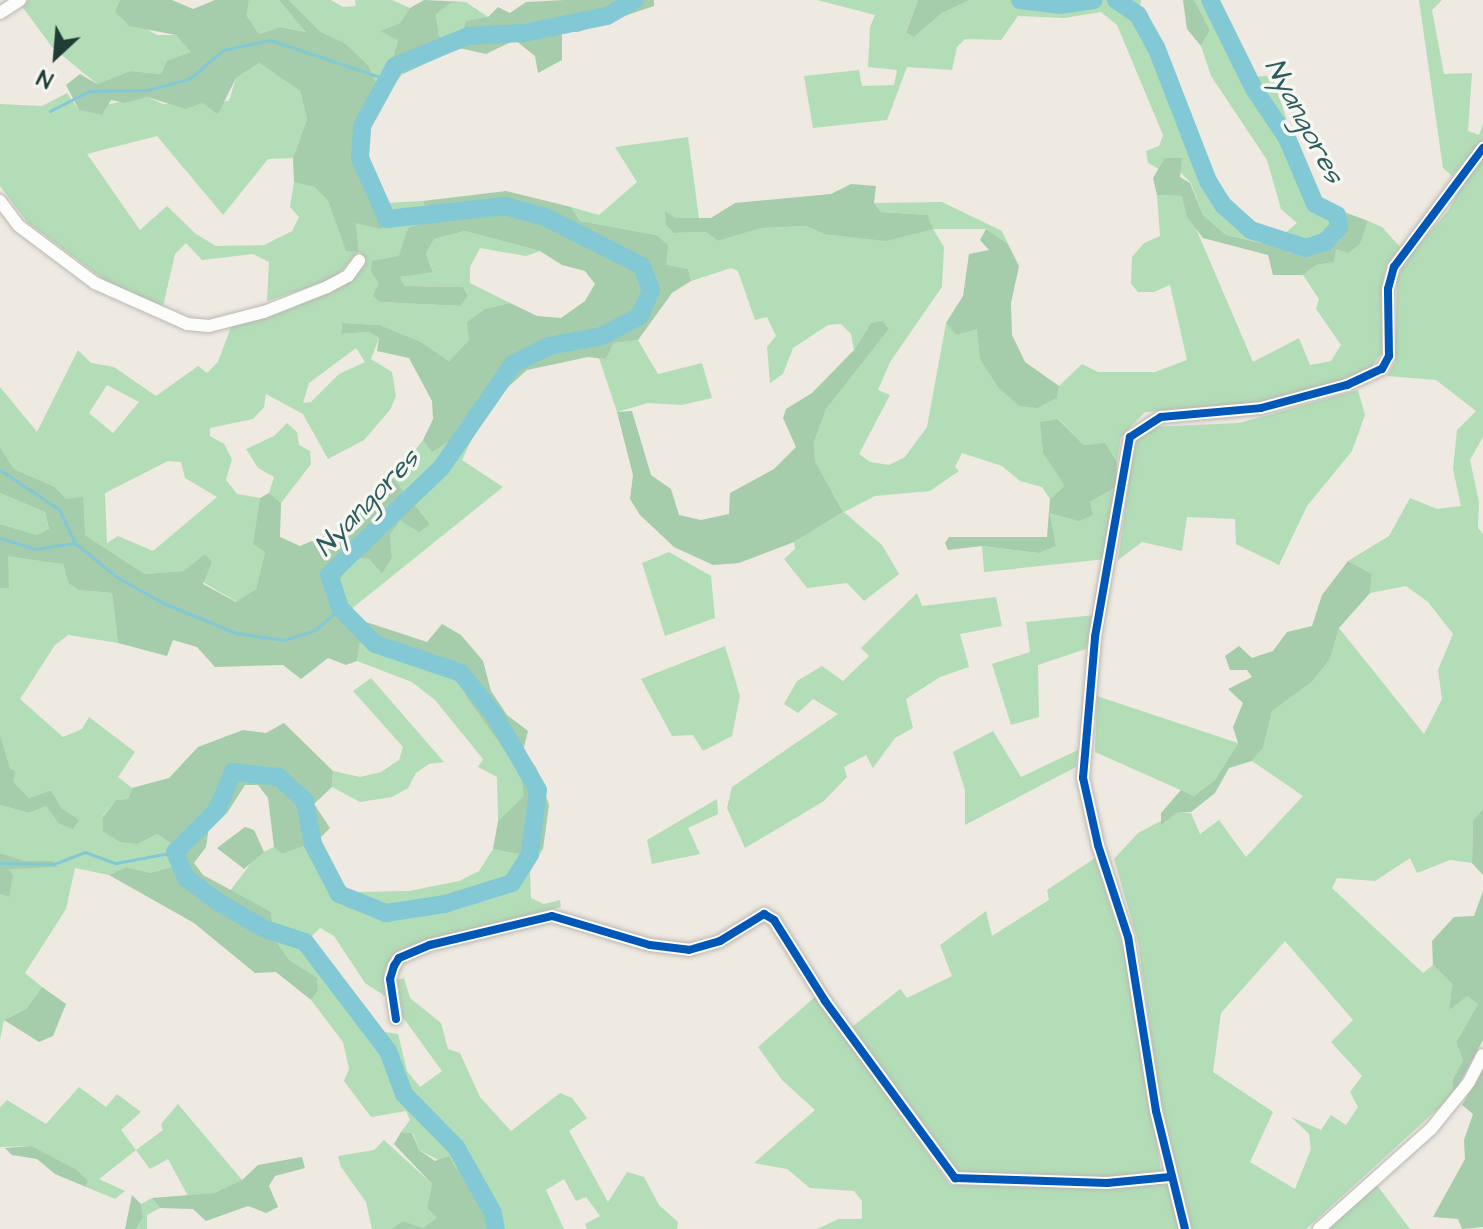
<!DOCTYPE html>
<html>
<head>
<meta charset="utf-8">
<style>
  body { margin:0 }
  #map { position:relative; width:1483px; height:1229px; overflow:hidden; background:#eee9e1; font-family:"Architects Daughter",sans-serif }
  div>[style] { position:absolute }
  .green>* { inset:0; background:#b3ddb7 }
  .forest>* { inset:0; background:#a5ccab }
  .stream>* { height:3px; margin:-1.5px; padding:0 1.5px; transform-origin:1.5px; border-radius:1.5px; background:#82c9d5 }
  .river>* { height:18px; margin:-9px; padding:0 9px; transform-origin:9px; border-radius:9px; background:#82c9d5 }
  .roads { filter:drop-shadow(0 0 2px #b9b8b2) drop-shadow(0 0 2px #b9b8b2) }
  .minor>* { height:12px; margin:-6px; padding:0 6px; transform-origin:6px; border-radius:6px; background:#fcfcfa }
  .cycleway>* { height:8px; margin:-4px; padding:0 4px; transform-origin:4px; border-radius:4px; background:#0057b8 }
  span { translate:-50% -50%; white-space:nowrap; text-align:center; line-height:1.15; -webkit-text-stroke:7px #f6f6f2; paint-order:stroke }
  .water-label { font-size:28px; color:#2c5c5b; font-style:italic }
  .north { position:absolute; left:16px; top:16px; width:80px; height:80px; -webkit-text-stroke:6px #f6f6f2; paint-order:stroke; rotate:206deg; font-size:22px; font-weight:700; line-height:32px; text-align:center; color:#1f3d34 }
  .north::after { content:''; display:block; margin:auto; width:28px; height:36px; background:#1f3d34; clip-path:polygon(50% 0,100% 100%,50% 72%,0 100%) }
</style>
</head>
<body>
<div id="map">
  <div class="green">
    <div style="clip-path:polygon(29px 0,120px 0,115px 11px,157px 35px,176px 35px,192px 52px,161px 74px,130px 71px,97px 84px,52px 47px,21px 5px)"></div>
    <div style="clip-path:polygon(249px 0,279px 0,307px 32px,280px 27px,259px 34px,247px 16px)"></div>
    <div style="clip-path:polygon(289px 0,331px 0,343px 7px,356px 6px,355px 0,392px 0,410px 8px,400px 23px,381px 31px,398px 39px,393px 57px,403px 74px,382px 95px,368px 65px,345px 43px,321px 32px)"></div>
    <div style="clip-path:polygon(817px 0,918px 0,906px 31px,914px 37px,942px 13px,970px 0,1141px 0,1140px 7px,1154px 27px,1224px 197px,1249px 221px,1274px 233px,1261px 243px,1226px 235px,1203px 215px,1191px 183px,1166px 158px,1159px 169px,1148px 163px,1146px 151px,1159px 146px,1163px 135px,1117px 25px,1101px 12px,1064px 18px,1018px 16px,1001px 40px,965px 39px,957px 47px,952px 70px,907px 67px,887px 120px,813px 128px,804px 76px,859px 70px,862px 86px,894px 85px,897px 70px,868px 67px,870px 27px,875px 15px)"></div>
    <div style="clip-path:polygon(1194px 0,1216px 0,1248px 70px,1256px 77px,1272px 75px,1304px 172px,1320px 197px,1347px 213px,1341px 239px,1323px 251px,1289px 253px,1284px 234px,1297px 223px,1281px 209px,1267px 160px,1211px 76px,1201px 46px,1210px 30px)"></div>
    <div style="clip-path:polygon(1419px 0,1442px 0,1432px 10px,1444px 74px,1472px 73px,1468px 131px,1479px 135px,1483px 123px,1483px 140px,1452px 176px,1443px 168px)"></div>
    <div style="clip-path:polygon(466px 2px,488px 17px,460px 48px,439px 36px,436px 13px,451px 3px)"></div>
    <div style="clip-path:polygon(evenodd,259px 63px,300px 91px,307px 119px,293px 158px,268px 159px,223px 215px,157px 136px,87px 154px,140px 230px,167px 206px,196px 234px,216px 246px,264px 245px,292px 231px,299px 217px,290px 207px,294px 182px,314px 187px,328px 201px,346px 250px,359px 252px,356px 223px,390px 212px,385px 203px,423px 201px,428px 220px,408px 228px,400px 256px,379px 283px,380px 302px,459px 306px,468px 296px,463px 287px,403px 286px,399px 277px,433px 271px,426px 254px,434px 239px,465px 231px,540px 251px,526px 256px,480px 248px,470px 267px,470px 283px,510px 303px,485px 309px,469px 340px,449px 361px,421px 342px,380px 325px,342px 323px,341px 334px,369px 332px,379px 338px,371px 359px,392px 372px,396px 396px,390px 410px,364px 440px,328px 459px,303px 414px,266px 394px,264px 407px,253px 419px,210px 428px,210px 436px,224px 444px,232px 459px,226px 480px,237px 494px,260px 498px,254px 543px,265px 552px,256px 589px,237px 602px,184px 571px,145px 574px,85px 535px,66px 499px,55px 487px,14px 469px,0 447px,0 387px,37px 432px,78px 350px,91px 363px,114px 367px,156px 396px,198px 366px,207px 373px,218px 362px,231px 327px,329px 293px,350px 281px,364px 261px,359px 252px,334px 279px,267px 301px,269px 262px,253px 254px,202px 260px,186px 243px,175px 254px,163px 306px,135px 295px,103px 279px,27px 222px,0 186px,0 104px,42px 106px,67px 93px,79px 110px,147px 97px,163px 104px,229px 101px,236px 78px,259px 63px,356px 348px,365px 362px,339px 374px,311px 402px,303px 403px,309px 383px,356px 348px,259px 63px,107px 385px,139px 402px,113px 433px,89px 413px,107px 385px,259px 63px,168px 461px,181px 462px,185px 478px,217px 497px,153px 551px,118px 536px,107px 543px,105px 493px,168px 461px)"></div>
    <div style="clip-path:polygon(688px 137px,699px 218px,675px 218px,674px 233px,706px 232px,718px 241px,760px 228px,806px 226px,824px 234px,926px 215px,881px 212px,874px 203px,942px 202px,1002px 231px,1008px 244px,986px 229px,933px 229px,944px 247px,942px 287px,890px 362px,878px 390px,890px 395px,859px 454px,870px 462px,889px 465px,905px 457px,927px 427px,946px 323px,956px 335px,977px 328px,1057px 398px,1059px 386px,1082px 364px,1098px 372px,1155px 372px,1187px 360px,1170px 285px,1154px 292px,1138px 292px,1131px 284px,1132px 257px,1144px 243px,1160px 236px,1157px 195px,1182px 196px,1253px 362px,1299px 338px,1310px 365px,1331px 361px,1341px 345px,1316px 309px,1319px 299px,1303px 275px,1316px 265px,1334px 262px,1335px 249px,1360px 244px,1368px 221px,1382px 227px,1400px 247px,1386px 266px,1382px 287px,1386px 347px,1367px 373px,1338px 383px,1247px 407px,1145px 412px,1121px 437px,1117px 462px,1105px 444px,1084px 445px,1059px 419px,1041px 422px,1043px 453px,1066px 486px,1050px 499px,1042px 487px,1020px 481px,1002px 466px,962px 453px,955px 467px,959px 471px,930px 491px,875px 496px,844px 512px,882px 545px,899px 574px,864px 601px,847px 583px,807px 588px,784px 559px,795px 549px,794px 542px,843px 512px,815px 461px,814px 442px,826px 409px,889px 329px,884px 322px,871px 323px,854px 350px,851px 334px,841px 324px,828px 325px,793px 348px,783px 374px,770px 383px,767px 347px,776px 336px,767px 317px,755px 320px,738px 271px,731px 268px,691px 281px,688px 269px,666px 266px,656px 235px,580px 221px,571px 207px,599px 215px,637px 182px,615px 147px)"></div>
    <div style="clip-path:polygon(evenodd,1483px 157px,1483px 437px,1470px 460px,1479px 502px,1478px 528px,1483px 534px,1483px 810px,1473px 822px,1472px 863px,1450px 860px,1417px 873px,1410px 858px,1375px 881px,1337px 878px,1332px 888px,1423px 973px,1433px 965px,1452px 984px,1449px 1010px,1467px 995px,1478px 1004px,1456px 1042px,1463px 1060px,1452px 1081px,1454px 1094px,1306px 1229px,1192px 1229px,1164px 1132px,1138px 942px,1114px 859px,1138px 833px,1176px 813px,1191px 813px,1200px 834px,1219px 820px,1246px 857px,1303px 796px,1252px 761px,1263px 748px,1272px 711px,1312px 682px,1330px 659px,1339px 628px,1424px 734px,1442px 699px,1438px 670px,1453px 634px,1428px 602px,1406px 586px,1370px 593px,1372px 574px,1348px 561px,1389px 536px,1410px 498px,1437px 509px,1461px 506px,1453px 469px,1457px 430px,1476px 411px,1436px 380px,1387px 376px,1395px 362px,1397px 278px,1406px 259px,1448px 211px,1474px 163px,1483px 157px,1285px 941px,1353px 1020px,1331px 1042px,1362px 1076px,1350px 1092px,1358px 1107px,1346px 1125px,1331px 1115px,1321px 1130px,1291px 1117px,1309px 1134px,1311px 1149px,1295px 1189px,1250px 1162px,1273px 1112px,1213px 1072px,1221px 1013px,1285px 941px)"></div>
    <div style="clip-path:polygon(638px 340px,658px 374px,702px 363px,712px 398px,682px 405px,648px 403px,617px 412px,599px 358px,606px 359px,614px 343px)"></div>
    <div style="clip-path:polygon(1358px 390px,1365px 415px,1352px 451px,1307px 506px,1279px 565px,1236px 544px,1235px 519px,1187px 517px,1182px 551px,1142px 542px,1118px 560px,1133px 450px,1137px 437px,1151px 427px,1239px 423px)"></div>
    <div style="clip-path:polygon(287px 423px,297px 432px,299px 445px,310px 451px,311px 464px,281px 503px,269px 493px,274px 477px,258px 468px,246px 449px,274px 436px)"></div>
    <div style="clip-path:polygon(423px 440px,432px 451px,450px 441px,470px 443px,462px 460px,503px 487px,350px 610px,338px 584px,352px 558px,369px 559px,382px 574px,392px 558px,390px 535px,400px 519px,430px 524px,393px 478px)"></div>
    <div style="clip-path:polygon(1116px 487px,1106px 559px,984px 572px,982px 546px,1039px 553px,1056px 546px,1050px 512px,1090px 502px)"></div>
    <div style="clip-path:polygon(0 493px,45px 512px,49px 530px,37px 535px,0 524px)"></div>
    <div style="clip-path:polygon(669px 552px,711px 576px,715px 618px,665px 636px,642px 563px)"></div>
    <div style="clip-path:polygon(22px 555px,63px 564px,68px 583px,78px 590px,112px 593px,118px 643px,68px 635px,55px 645px,20px 699px,63px 737px,82px 729px,89px 717px,135px 752px,118px 777px,132px 788px,128px 799px,116px 800px,103px 816px,103px 831px,138px 844px,157px 834px,172px 844px,171px 867px,150px 873px,126px 867px,109px 875px,75px 868px,66px 909px,25px 973px,42px 987px,26px 1009px,4px 1020px,0 1040px,0 894px,8px 897px,8px 868px,58px 866px,54px 861px,25px 861px,0 853px,0 805px,29px 813px,46px 806px,58px 823px,62px 809px,51px 790px,29px 798px,12px 782px,0 735px,0 588px,9px 588px,7px 556px)"></div>
    <div style="clip-path:polygon(917px 593px,922px 606px,996px 597px,1002px 626px,960px 634px,969px 667px,940px 677px,906px 699px,913px 728px,895px 738px,873px 768px,866px 755px,844px 767px,847px 777px,824px 801px,745px 848px,727px 808px,732px 787px,838px 714px,813px 699px,798px 713px,784px 704px,797px 681px,822px 666px,843px 681px,869px 656px,861px 648px)"></div>
    <div style="clip-path:polygon(1095px 615px,1086px 649px,1038px 665px,1039px 717px,1011px 725px,992px 664px,1030px 652px,1026px 622px)"></div>
    <div style="clip-path:polygon(379px 640px,458px 667px,465px 695px,505px 751px,514px 759px,523px 751px,536px 767px,521px 775px,525px 797px,498px 821px,497px 777px,478px 767px,483px 759px,435px 700px,412px 682px,357px 661px,358px 642px)"></div>
    <div style="clip-path:polygon(725px 646px,740px 696px,732px 736px,703px 751px,693px 735px,672px 736px,641px 679px)"></div>
    <div style="clip-path:polygon(371px 678px,444px 762px,429px 764px,416px 773px,408px 788px,392px 797px,360px 802px,332px 787px,333px 771px,360px 777px,381px 772px,399px 760px,403px 747px,353px 691px)"></div>
    <div style="clip-path:polygon(1097px 696px,1238px 743px,1215px 780px,1194px 796px,1095px 752px)"></div>
    <div style="clip-path:polygon(993px 731px,1021px 777px,1078px 750px,1076px 767px,965px 825px,965px 790px,953px 752px)"></div>
    <div style="clip-path:polygon(717px 799px,718px 814px,688px 828px,700px 854px,652px 864px,647px 840px)"></div>
    <div style="clip-path:polygon(316px 842px,337px 882px,353px 892px,409px 891px,459px 881px,479px 871px,493px 849px,523px 855px,543px 849px,530px 872px,531px 898px,544px 904px,560px 900px,561px 907px,403px 948px,392px 955px,384px 973px,385px 996px,365px 983px,334px 936px,320px 928px,309px 939px,378px 1031px,398px 1034px,407px 1071px,420px 1087px,442px 1071px,402px 1016px,397px 980px,404px 978px,410px 998px,441px 1023px,448px 1049px,460px 1053px,480px 1097px,511px 1131px,560px 1093px,572px 1098px,587px 1118px,569px 1131px,608px 1202px,627px 1172px,644px 1177px,659px 1205px,678px 1222px,677px 1229px,587px 1229px,585px 1224px,600px 1216px,586px 1197px,576px 1201px,564px 1179px,546px 1190px,564px 1229px,501px 1229px,492px 1198px,456px 1169px,419px 1150px,413px 1133px,401px 1132px,410px 1120px,406px 1111px,371px 1117px,344px 1081px,349px 1069px,343px 1042px,311px 1000px,318px 991px,316px 978px,289px 960px,273px 939px,271px 912px,230px 891px,257px 855px,274px 847px,282px 854px)"></div>
    <div style="clip-path:polygon(1095px 858px,1132px 975px,1161px 1171px,1109px 1178px,956px 1173px,852px 1027px,900px 989px,907px 998px,952px 976px,940px 945px,986px 911px,992px 936px,1049px 900px,1047px 890px)"></div>
    <div style="clip-path:polygon(816px 996px,950px 1185px,1110px 1188px,1168px 1182px,1179px 1229px,817px 1229px,839px 1219px,862px 1219px,862px 1201px,854px 1191px,810px 1188px,787px 1169px,754px 1163px,815px 1110px,782px 1080px,758px 1047px)"></div>
    <div style="clip-path:polygon(79px 1087px,106px 1107px,117px 1094px,141px 1112px,121px 1130px,136px 1150px,163px 1130px,161px 1124px,178px 1104px,242px 1180px,214px 1193px,188px 1196px,168px 1159px,150px 1169px,136px 1150px,99px 1179px,125px 1191px,115px 1199px,86px 1187px,88px 1181px,31px 1146px,0 1147px,0 1107px,7px 1100px,46px 1124px)"></div>
    <div style="clip-path:polygon(384px 1140px,432px 1184px,427px 1208px,438px 1219px,423px 1228px,403px 1221px,391px 1229px,372px 1229px,366px 1202px,341px 1167px,338px 1156px,374px 1150px)"></div>
    <div style="clip-path:polygon(1376px 1184px,1410px 1229px,1324px 1229px)"></div>
    <div style="clip-path:polygon(152px 1198px,160px 1208px,147px 1215px,147px 1229px,136px 1229px,143px 1217px,141px 1204px)"></div>
  </div>
  <div class="forest">
    <div style="clip-path:polygon(120px 0,172px 0,193px 9px,215px 0,249px 0,247px 16px,259px 34px,280px 27px,306px 32px,279px 0,289px 0,321px 32px,345px 43px,368px 65px,382px 95px,367px 128px,366px 159px,390px 212px,381px 229px,356px 223px,359px 252px,346px 251px,328px 201px,314px 187px,294px 182px,293px 158px,307px 119px,300px 91px,259px 63px,236px 78px,218px 114px,202px 103px,186px 109px,147px 97px,125px 103px,111px 100px,102px 115px,79px 110px,66px 85px,80px 74px,97px 84px,130px 71px,161px 74px,167px 61px,191px 52px,176px 35px,129px 26px,115px 11px)"></div>
    <div style="clip-path:polygon(424px 0,466px 2px,451px 3px,436px 14px,439px 36px,459px 48px,466px 21px,488px 17px,498px 7px,510px 13px,526px 2px,565px 0,654px 0,654px 6px,578px 32px,562px 32px,562px 60px,538px 73px,535px 56px,515px 40px,486px 54px,459px 48px,403px 74px,393px 57px,398px 40px,380px 31px,400px 23px,410px 8px)"></div>
    <div style="clip-path:polygon(918px 0,970px 0,942px 13px,914px 37px,906px 32px)"></div>
    <div style="clip-path:polygon(1183px 0,1194px 0,1210px 30px,1201px 46px,1187px 29px)"></div>
    <div style="clip-path:polygon(1165px 158px,1182px 158px,1180px 177px,1190px 183px,1203px 215px,1226px 235px,1261px 243px,1274px 233px,1284px 234px,1289px 253px,1323px 251px,1341px 239px,1347px 213px,1368px 221px,1360px 244px,1348px 253px,1336px 249px,1334px 262px,1316px 265px,1303px 275px,1273px 275px,1268px 255px,1203px 238px,1187px 217px,1182px 196px,1157px 195px,1153px 178px)"></div>
    <div style="clip-path:polygon(851px 184px,876px 186px,874px 203px,881px 212px,927px 215px,933px 229px,886px 241px,824px 234px,806px 226px,761px 228px,718px 241px,706px 232px,674px 233px,666px 225px,665px 211px,675px 218px,711px 218px,735px 203px,831px 194px)"></div>
    <div style="clip-path:polygon(506px 191px,571px 207px,580px 221px,656px 235px,668px 245px,666px 265px,688px 269px,691px 281px,672px 293px,638px 340px,614px 343px,606px 359px,588px 357px,527px 370px,490px 403px,470px 443px,450px 441px,432px 452px,423px 440px,433px 419px,432px 401px,409px 358px,377px 351px,379px 338px,369px 332px,341px 334px,342px 323px,380px 325px,421px 342px,449px 361px,469px 340px,467px 322px,485px 309px,510px 303px,537px 316px,561px 318px,585px 301px,595px 284px,585px 271px,562px 265px,540px 251px,465px 231px,434px 239px,426px 254px,433px 272px,400px 277px,404px 286px,463px 287px,468px 296px,460px 306px,380px 302px,373px 296px,379px 283px,371px 272px,372px 261px,399px 256px,408px 228px,428px 220px,423px 201px)"></div>
    <div style="clip-path:polygon(986px 229px,1008px 244px,1019px 266px,1011px 303px,1012px 335px,1025px 362px,1059px 386px,1057px 398px,1037px 408px,1019px 406px,998px 387px,980px 359px,977px 329px,956px 335px,946px 323px,963px 296px,969px 254px,989px 250px,980px 240px)"></div>
    <div style="clip-path:polygon(883px 321px,889px 329px,826px 409px,814px 442px,815px 461px,843px 512px,794px 542px,739px 563px,713px 565px,674px 547px,640px 515px,630px 499px,633px 475px,617px 412px,632px 411px,651px 475px,671px 489px,679px 515px,701px 520px,729px 514px,730px 493px,774px 469px,796px 447px,783px 418px,786px 409px,812px 393px,854px 350px,871px 323px)"></div>
    <div style="clip-path:polygon(1058px 419px,1084px 445px,1105px 443px,1117px 462px,1116px 487px,1090px 502px,1093px 515px,1079px 521px,1050px 513px,1056px 546px,1039px 553px,982px 546px,948px 550px,945px 543px,949px 537px,1047px 537px,1050px 499px,1065px 486px,1043px 453px,1040px 422px)"></div>
    <div style="clip-path:polygon(0 447px,14px 469px,55px 487px,66px 499px,83px 497px,85px 535px,145px 574px,184px 571px,205px 554px,212px 562px,203px 584px,236px 602px,256px 589px,265px 552px,253px 544px,260px 498px,269px 493px,281px 503px,280px 537px,300px 546px,338px 530px,351px 509px,369px 503px,375px 485px,393px 478px,430px 524px,419px 532px,400px 520px,390px 535px,392px 558px,382px 574px,369px 559px,352px 558px,338px 584px,350px 610px,366px 622px,427px 642px,442px 624px,461px 635px,483px 661px,491px 691px,507px 715px,528px 731px,523px 751px,514px 759px,505px 751px,465px 695px,458px 667px,434px 656px,379px 640px,359px 643px,357px 661px,346px 665px,328px 658px,301px 679px,283px 665px,215px 667px,197px 647px,173px 640px,167px 656px,118px 643px,112px 593px,78px 590px,68px 583px,63px 564px,8px 556px,9px 588px,0 588px,0 524px,37px 535px,49px 529px,45px 512px,0 493px)"></div>
    <div style="clip-path:polygon(1348px 561px,1372px 574px,1370px 593px,1339px 628px,1330px 659px,1312px 682px,1272px 711px,1263px 748px,1252px 761px,1229px 768px,1215px 793px,1191px 812px,1176px 813px,1161px 825px,1161px 813px,1181px 790px,1194px 796px,1215px 780px,1238px 743px,1233px 727px,1243px 703px,1228px 689px,1252px 677px,1247px 670px,1230px 670px,1225px 656px,1239px 646px,1252px 658px,1273px 651px,1287px 632px,1312px 626px,1322px 595px)"></div>
    <div style="clip-path:polygon(284px 723px,333px 771px,332px 787px,314px 804px,330px 828px,316px 842px,282px 854px,274px 847px,268px 798px,258px 785px,245px 785px,227px 813px,209px 827px,206px 847px,194px 863px,203px 875px,271px 912px,274px 939px,289px 960px,317px 978px,318px 991px,311px 1000px,276px 972px,255px 973px,194px 923px,109px 875px,126px 867px,150px 873px,171px 867px,172px 844px,157px 834px,138px 844px,120px 842px,103px 831px,103px 817px,116px 800px,128px 799px,132px 788px,169px 778px,198px 747px,243px 730px,266px 733px)"></div>
    <div style="clip-path:polygon(0 735px,10px 769px,15px 771px,13px 782px,29px 798px,51px 790px,62px 809px,79px 820px,73px 829px,58px 823px,46px 806px,29px 813px,0 805px)"></div>
    <div style="clip-path:polygon(536px 767px,549px 805px,543px 849px,523px 855px,493px 849px,498px 821px,524px 796px,521px 775px)"></div>
    <div style="clip-path:polygon(1483px 809px,1483px 875px,1472px 863px,1473px 821px)"></div>
    <div style="clip-path:polygon(245px 827px,254px 830px,264px 852px,244px 869px,217px 848px)"></div>
    <div style="clip-path:polygon(0 853px,25px 861px,54px 861px,58px 867px,9px 869px,13px 876px,9px 897px,0 894px)"></div>
    <div style="clip-path:polygon(1483px 891px,1483px 1040px,1454px 1094px,1452px 1081px,1463px 1060px,1456px 1042px,1478px 1004px,1467px 996px,1449px 1010px,1452px 984px,1433px 965px,1432px 941px,1454px 917px,1474px 916px)"></div>
    <div style="clip-path:polygon(42px 987px,66px 1004px,53px 1036px,39px 1042px,4px 1020px,26px 1009px)"></div>
    <div style="clip-path:polygon(1483px 1069px,1483px 1227px,1462px 1229px,1458px 1219px,1433px 1217px,1465px 1159px,1464px 1140px,1473px 1114px,1462px 1105px)"></div>
    <div style="clip-path:polygon(401px 1132px,412px 1133px,419px 1150px,435px 1161px,449px 1156px,456px 1169px,472px 1164px,492px 1198px,501px 1229px,391px 1229px,403px 1221px,423px 1228px,437px 1218px,427px 1208px,432px 1184px,394px 1144px)"></div>
    <div style="clip-path:polygon(31px 1146px,77px 1170px,88px 1181px,86px 1187px,55px 1174px,37px 1159px,12px 1155px,5px 1148px)"></div>
    <div style="clip-path:polygon(302px 1157px,305px 1168px,275px 1176px,269px 1186px,278px 1207px,266px 1213px,248px 1206px,206px 1221px,193px 1209px,160px 1208px,152px 1198px,214px 1193px,242px 1180px,258px 1165px)"></div>
    <div style="clip-path:polygon(132px 1195px,141px 1204px,143px 1217px,136px 1229px,125px 1229px)"></div>
  </div>
  <div class="stream">
    <div style="left:50px;top:111px;width:44px;rotate:-27.1deg"></div>
    <div style="left:89px;top:91px;width:58px;rotate:-1deg"></div>
    <div style="left:147px;top:90px;width:43px;rotate:-14.7deg"></div>
    <div style="left:189px;top:79px;width:45px;rotate:-40.5deg"></div>
    <div style="left:223px;top:50px;width:48px;rotate:-12deg"></div>
    <div style="left:270px;top:40px;width:122px;rotate:18.6deg"></div>
    <div style="left:0;top:470px;width:71px;rotate:33.5deg"></div>
    <div style="left:59px;top:509px;width:38px;rotate:65deg"></div>
    <div style="left:75px;top:543px;width:54px;rotate:39deg"></div>
    <div style="left:117px;top:577px;width:51px;rotate:29.6deg"></div>
    <div style="left:161px;top:602px;width:81px;rotate:22.5deg"></div>
    <div style="left:236px;top:633px;width:49px;rotate:8.3deg"></div>
    <div style="left:284px;top:640px;width:33px;rotate:-18deg"></div>
    <div style="left:315px;top:630px;width:33px;rotate:-41deg"></div>
    <div style="left:0;top:538px;width:38px;rotate:17deg"></div>
    <div style="left:36px;top:549px;width:38px;rotate:-9deg"></div>
    <div style="left:0;top:863px;width:54px;rotate:1.1deg"></div>
    <div style="left:54px;top:864px;width:33px;rotate:-21deg"></div>
    <div style="left:85px;top:852px;width:33px;rotate:20deg"></div>
    <div style="left:116px;top:863px;width:60px;rotate:-10.6deg"></div>
  </div>
  <div class="river">
    <div style="left:1020px;top:0;width:39px;rotate:7deg"></div>
    <div style="left:1059px;top:5px;width:35px;rotate:-8deg"></div>
    <div style="left:1116px;top:0;width:27px;rotate:34deg"></div>
    <div style="left:1138px;top:15px;width:37px;rotate:61deg"></div>
    <div style="left:1156px;top:47px;width:144px;rotate:68.8deg"></div>
    <div style="left:1208px;top:181px;width:28px;rotate:58deg"></div>
    <div style="left:1223px;top:205px;width:38px;rotate:42deg"></div>
    <div style="left:1251px;top:230px;width:58px;rotate:18.1deg"></div>
    <div style="left:1306px;top:248px;width:21px;rotate:-19deg"></div>
    <div style="left:1326px;top:241px;width:19px;rotate:-47deg"></div>
    <div style="left:1339px;top:227px;width:12px;rotate:-99deg"></div>
    <div style="left:1337px;top:215px;width:25px;rotate:-153deg"></div>
    <div style="left:1315px;top:204px;width:72px;rotate:-113deg"></div>
    <div style="left:1287px;top:138px;width:59px;rotate:-124deg"></div>
    <div style="left:1254px;top:89px;width:99px;rotate:-116.3deg"></div>
    <div style="left:496px;top:1229px;width:16px;rotate:-101deg"></div>
    <div style="left:493px;top:1213px;width:76px;rotate:-119.3deg"></div>
    <div style="left:456px;top:1147px;width:74px;rotate:-134.5deg"></div>
    <div style="left:404px;top:1094px;width:46px;rotate:-110.4deg"></div>
    <div style="left:388px;top:1051px;width:137px;rotate:-127.3deg"></div>
    <div style="left:305px;top:942px;width:42px;rotate:-162deg"></div>
    <div style="left:265px;top:929px;width:54px;rotate:-150.1deg"></div>
    <div style="left:218px;top:902px;width:40px;rotate:-143deg"></div>
    <div style="left:186px;top:878px;width:28px;rotate:-113deg"></div>
    <div style="left:175px;top:852px;width:59px;rotate:-45deg"></div>
    <div style="left:217px;top:810px;width:41px;rotate:-67.2deg"></div>
    <div style="left:233px;top:772px;width:46px;rotate:6.2deg"></div>
    <div style="left:279px;top:777px;width:35px;rotate:43deg"></div>
    <div style="left:305px;top:801px;width:44px;rotate:79.5deg"></div>
    <div style="left:313px;top:844px;width:56px;rotate:62.5deg"></div>
    <div style="left:339px;top:894px;width:51px;rotate:22deg"></div>
    <div style="left:386px;top:913px;width:60px;rotate:-8.7deg"></div>
    <div style="left:445px;top:904px;width:70px;rotate:-17.4deg"></div>
    <div style="left:512px;top:883px;width:34px;rotate:-58deg"></div>
    <div style="left:530px;top:854px;width:64px;rotate:-82.9deg"></div>
    <div style="left:538px;top:790px;width:86px;rotate:-120.2deg"></div>
    <div style="left:495px;top:716px;width:55px;rotate:-128.3deg"></div>
    <div style="left:461px;top:673px;width:91px;rotate:-161.4deg"></div>
    <div style="left:375px;top:644px;width:50px;rotate:-134.2deg"></div>
    <div style="left:340px;top:608px;width:35px;rotate:-108deg"></div>
    <div style="left:329px;top:575px;width:155px;rotate:-43.7deg"></div>
    <div style="left:441px;top:468px;width:126px;rotate:-55.3deg"></div>
    <div style="left:513px;top:364px;width:40px;rotate:-26.6deg"></div>
    <div style="left:549px;top:346px;width:54px;rotate:-10.7deg"></div>
    <div style="left:602px;top:336px;width:43px;rotate:-27.8deg"></div>
    <div style="left:640px;top:316px;width:28px;rotate:-67deg"></div>
    <div style="left:651px;top:290px;width:26px;rotate:-111deg"></div>
    <div style="left:642px;top:266px;width:109px;rotate:-153.2deg"></div>
    <div style="left:545px;top:217px;width:41px;rotate:-164.6deg"></div>
    <div style="left:505px;top:206px;width:119px;rotate:173.7deg"></div>
    <div style="left:387px;top:219px;width:67px;rotate:-113.9deg"></div>
    <div style="left:360px;top:158px;width:32px;rotate:-86deg"></div>
    <div style="left:362px;top:126px;width:68px;rotate:-61.2deg"></div>
    <div style="left:395px;top:66px;width:79px;rotate:-22.3deg"></div>
    <div style="left:468px;top:36px;width:56px;rotate:-3.1deg"></div>
    <div style="left:524px;top:33px;width:85px;rotate:-11.6deg"></div>
    <div style="left:607px;top:16px;width:32px;rotate:-30deg"></div>
  </div>
  <div class="roads">
    <div class="minor">
      <div style="left:0;top:13px;width:24px;rotate:-33deg"></div>
      <div style="left:0;top:201px;width:31px;rotate:53deg"></div>
      <div style="left:19px;top:226px;width:95px;rotate:36.9deg"></div>
      <div style="left:95px;top:283px;width:101px;rotate:24deg"></div>
      <div style="left:187px;top:324px;width:22px;rotate:5deg"></div>
      <div style="left:209px;top:326px;width:57px;rotate:-14.3deg"></div>
      <div style="left:264px;top:312px;width:68px;rotate:-21.6deg"></div>
      <div style="left:327px;top:287px;width:24px;rotate:-28deg"></div>
      <div style="left:348px;top:276px;width:19px;rotate:-54deg"></div>
      <div style="left:396px;top:1019px;width:40px;rotate:-98.5deg"></div>
      <div style="left:390px;top:979px;width:14px;rotate:-73deg"></div>
      <div style="left:394px;top:966px;width:9px;rotate:-58deg"></div>
      <div style="left:399px;top:958px;width:34px;rotate:-23deg"></div>
      <div style="left:430px;top:945px;width:125px;rotate:-13.4deg"></div>
      <div style="left:552px;top:916px;width:102px;rotate:16.5deg"></div>
      <div style="left:650px;top:945px;width:39px;rotate:7deg"></div>
      <div style="left:689px;top:950px;width:32px;rotate:-16deg"></div>
      <div style="left:720px;top:941px;width:52px;rotate:-31.5deg"></div>
      <div style="left:764px;top:914px;width:12px;rotate:31deg"></div>
      <div style="left:774px;top:920px;width:96px;rotate:57.8deg"></div>
      <div style="left:825px;top:1001px;width:220px;rotate:53.7deg"></div>
      <div style="left:955px;top:1178px;width:152px;rotate:1.9deg"></div>
      <div style="left:1107px;top:1183px;width:63px;rotate:-5.4deg"></div>
      <div style="left:1185px;top:1229px;width:122px;rotate:-103.8deg"></div>
      <div style="left:1156px;top:1111px;width:176px;rotate:-99.1deg"></div>
      <div style="left:1128px;top:937px;width:97px;rotate:-108.1deg"></div>
      <div style="left:1098px;top:845px;width:69px;rotate:-102.6deg"></div>
      <div style="left:1083px;top:778px;width:142px;rotate:-85.1deg"></div>
      <div style="left:1095px;top:637px;width:203px;rotate:-80.1deg"></div>
      <div style="left:1130px;top:437px;width:37px;rotate:-33deg"></div>
      <div style="left:1161px;top:417px;width:100px;rotate:-5.1deg"></div>
      <div style="left:1261px;top:408px;width:89px;rotate:-15deg"></div>
      <div style="left:1347px;top:385px;width:38px;rotate:-25deg"></div>
      <div style="left:1382px;top:369px;width:15px;rotate:-62deg"></div>
      <div style="left:1389px;top:356px;width:67px;rotate:-90.9deg"></div>
      <div style="left:1388px;top:289px;width:23px;rotate:-75deg"></div>
      <div style="left:1394px;top:267px;width:149px;rotate:-53.2deg"></div>
      <div style="left:1319px;top:1229px;width:150px;rotate:-41.8deg"></div>
      <div style="left:1431px;top:1129px;width:60px;rotate:-51deg"></div>
      <div style="left:1469px;top:1082px;width:30px;rotate:-63deg"></div>
    </div>
  </div>
  <div class="cycleway">
    <div style="left:396px;top:1019px;width:40px;rotate:-98.5deg"></div>
    <div style="left:390px;top:979px;width:14px;rotate:-73deg"></div>
    <div style="left:394px;top:966px;width:9px;rotate:-58deg"></div>
    <div style="left:399px;top:958px;width:34px;rotate:-23deg"></div>
    <div style="left:430px;top:945px;width:125px;rotate:-13.4deg"></div>
    <div style="left:552px;top:916px;width:102px;rotate:16.5deg"></div>
    <div style="left:650px;top:945px;width:39px;rotate:7deg"></div>
    <div style="left:689px;top:950px;width:32px;rotate:-16deg"></div>
    <div style="left:720px;top:941px;width:52px;rotate:-31.5deg"></div>
    <div style="left:764px;top:914px;width:12px;rotate:31deg"></div>
    <div style="left:774px;top:920px;width:96px;rotate:57.8deg"></div>
    <div style="left:825px;top:1001px;width:220px;rotate:53.7deg"></div>
    <div style="left:955px;top:1178px;width:152px;rotate:1.9deg"></div>
    <div style="left:1107px;top:1183px;width:63px;rotate:-5.4deg"></div>
    <div style="left:1185px;top:1229px;width:122px;rotate:-103.8deg"></div>
    <div style="left:1156px;top:1111px;width:176px;rotate:-99.1deg"></div>
    <div style="left:1128px;top:937px;width:97px;rotate:-108.1deg"></div>
    <div style="left:1098px;top:845px;width:69px;rotate:-102.6deg"></div>
    <div style="left:1083px;top:778px;width:142px;rotate:-85.1deg"></div>
    <div style="left:1095px;top:637px;width:203px;rotate:-80.1deg"></div>
    <div style="left:1130px;top:437px;width:37px;rotate:-33deg"></div>
    <div style="left:1161px;top:417px;width:100px;rotate:-5.1deg"></div>
    <div style="left:1261px;top:408px;width:89px;rotate:-15deg"></div>
    <div style="left:1347px;top:385px;width:38px;rotate:-25deg"></div>
    <div style="left:1382px;top:369px;width:15px;rotate:-62deg"></div>
    <div style="left:1389px;top:356px;width:67px;rotate:-90.9deg"></div>
    <div style="left:1388px;top:289px;width:23px;rotate:-75deg"></div>
    <div style="left:1394px;top:267px;width:149px;rotate:-53.2deg"></div>
  </div>
  <div class="water-label">
    <span style="left:1304px;top:121px;rotate:62deg">Nyangores</span>
    <span style="left:367px;top:503px;rotate:-46deg">Nyangores</span>
  </div>
  <div class="north">N</div>
</div>
</body>
</html>
